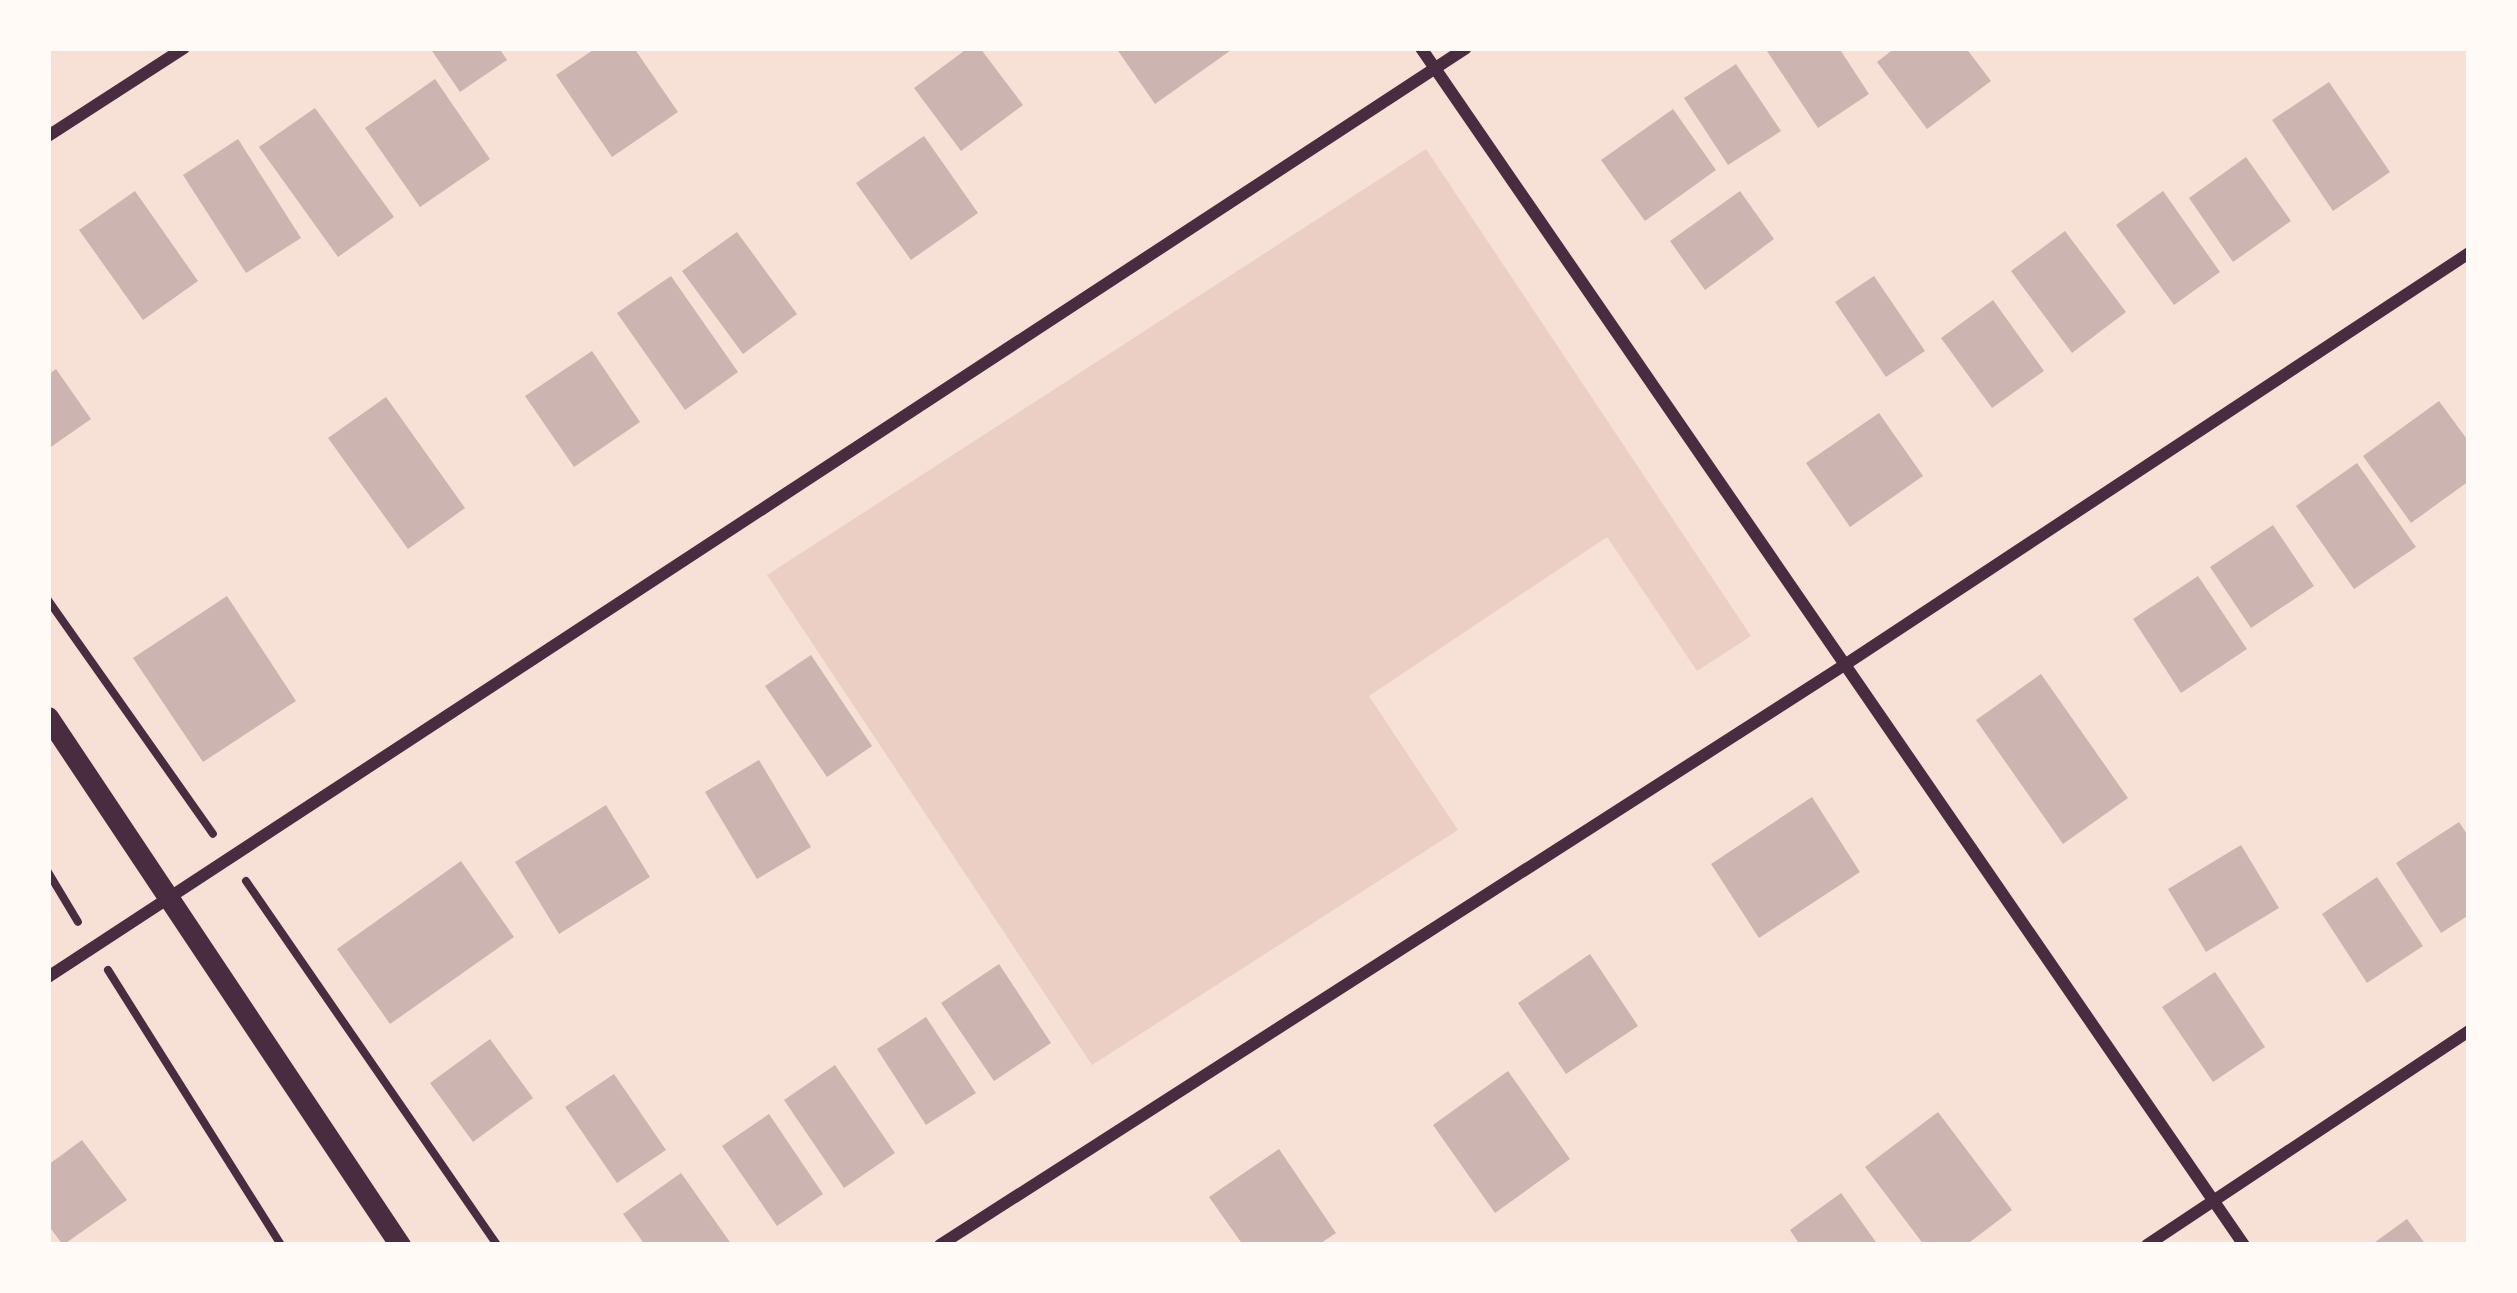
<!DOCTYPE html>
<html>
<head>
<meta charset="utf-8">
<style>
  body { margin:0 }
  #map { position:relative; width:2517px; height:1293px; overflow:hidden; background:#f7e1d7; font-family:"Alegreya Sans",sans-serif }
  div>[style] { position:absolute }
  .green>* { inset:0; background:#ebcfc5 }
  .building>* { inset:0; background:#ccb4b1 }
  .path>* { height:8px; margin:-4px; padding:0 4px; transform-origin:4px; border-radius:4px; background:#4a2c40 }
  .minor>* { height:12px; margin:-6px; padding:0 6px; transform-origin:6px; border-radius:6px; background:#4a2c40 }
  .tertiary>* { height:21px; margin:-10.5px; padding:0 10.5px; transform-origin:10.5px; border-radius:10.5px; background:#4a2c40 }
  span { translate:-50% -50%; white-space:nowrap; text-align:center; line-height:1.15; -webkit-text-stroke:12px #fffaf5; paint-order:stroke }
  .frame { position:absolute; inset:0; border:51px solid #fffaf5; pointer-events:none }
</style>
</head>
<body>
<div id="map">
  <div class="green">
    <div style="clip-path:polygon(1426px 149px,1751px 636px,1697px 671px,1607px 537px,1369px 696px,1458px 830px,1092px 1065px,767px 575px)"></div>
  </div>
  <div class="building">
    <div style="clip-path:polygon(430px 48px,499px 48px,507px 60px,460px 92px)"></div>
    <div style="clip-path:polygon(596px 48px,634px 48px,678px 112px,612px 157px,556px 75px)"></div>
    <div style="clip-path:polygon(968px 48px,980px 48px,1023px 105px,961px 151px,914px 88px)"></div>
    <div style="clip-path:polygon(1116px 48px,1234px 48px,1155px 104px)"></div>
    <div style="clip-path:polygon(1765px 48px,1839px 48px,1869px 94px,1818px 128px)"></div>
    <div style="clip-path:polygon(1895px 48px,1966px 48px,1991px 81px,1927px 129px,1877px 62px)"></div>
    <div style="clip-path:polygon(1736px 64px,1781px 131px,1728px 165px,1684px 98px)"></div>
    <div style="clip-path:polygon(435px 79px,490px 159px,420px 207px,365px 128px)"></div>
    <div style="clip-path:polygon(2329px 82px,2390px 172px,2333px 211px,2272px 120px)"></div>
    <div style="clip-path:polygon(315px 108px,394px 217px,338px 257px,259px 147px)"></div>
    <div style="clip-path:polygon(1673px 109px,1716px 170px,1645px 221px,1601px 160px)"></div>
    <div style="clip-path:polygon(924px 136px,978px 213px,911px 260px,856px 183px)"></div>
    <div style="clip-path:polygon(238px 139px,301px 238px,246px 273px,183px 175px)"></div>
    <div style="clip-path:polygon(2246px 157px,2291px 221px,2233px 262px,2189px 198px)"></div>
    <div style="clip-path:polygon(135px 191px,198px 281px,143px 320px,79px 230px)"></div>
    <div style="clip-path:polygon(1740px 191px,1774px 239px,1705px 290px,1670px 241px)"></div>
    <div style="clip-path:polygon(2163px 191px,2220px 272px,2174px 305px,2116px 225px)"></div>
    <div style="clip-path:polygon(2065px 231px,2126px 312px,2072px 353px,2011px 271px)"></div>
    <div style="clip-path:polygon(737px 232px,797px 314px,743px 354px,682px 271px)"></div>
    <div style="clip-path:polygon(671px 276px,738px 372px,685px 410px,617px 313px)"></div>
    <div style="clip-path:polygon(1874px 276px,1925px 351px,1886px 377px,1835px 302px)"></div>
    <div style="clip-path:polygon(1993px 300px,2044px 371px,1992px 408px,1941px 338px)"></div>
    <div style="clip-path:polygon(592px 351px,640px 422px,574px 467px,525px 396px)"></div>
    <div style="clip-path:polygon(56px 369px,91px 419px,48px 449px,48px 375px)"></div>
    <div style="clip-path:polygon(386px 397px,465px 508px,408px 549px,328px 438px)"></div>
    <div style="clip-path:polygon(2439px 401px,2469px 442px,2469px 481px,2411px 523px,2363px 456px)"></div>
    <div style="clip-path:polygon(1879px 413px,1923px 476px,1850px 527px,1806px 463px)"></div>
    <div style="clip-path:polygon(2357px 463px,2416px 547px,2354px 589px,2296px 506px)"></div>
    <div style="clip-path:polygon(2273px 525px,2314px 586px,2251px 628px,2210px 567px)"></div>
    <div style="clip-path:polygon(2198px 576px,2247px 649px,2181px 693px,2133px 619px)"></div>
    <div style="clip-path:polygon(227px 596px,296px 701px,203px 762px,133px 658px)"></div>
    <div style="clip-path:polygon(811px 655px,872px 746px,827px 777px,765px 686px)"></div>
    <div style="clip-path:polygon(2041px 674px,2128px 798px,2063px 844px,1976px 720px)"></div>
    <div style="clip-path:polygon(759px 760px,811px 847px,757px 879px,705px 792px)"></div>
    <div style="clip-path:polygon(1812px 797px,1860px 872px,1759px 938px,1711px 864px)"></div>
    <div style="clip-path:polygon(606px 805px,650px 877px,559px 934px,515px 862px)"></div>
    <div style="clip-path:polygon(2459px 822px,2469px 837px,2469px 915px,2441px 933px,2396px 863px)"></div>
    <div style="clip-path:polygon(2241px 845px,2279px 908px,2206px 952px,2168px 889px)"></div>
    <div style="clip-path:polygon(461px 861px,514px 937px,390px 1024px,337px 949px)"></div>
    <div style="clip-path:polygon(2377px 877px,2423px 946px,2367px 983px,2322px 914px)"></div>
    <div style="clip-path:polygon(1590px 954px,1638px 1026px,1566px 1074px,1518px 1003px)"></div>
    <div style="clip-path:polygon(999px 964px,1051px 1043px,994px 1081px,941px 1003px)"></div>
    <div style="clip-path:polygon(2215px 972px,2265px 1047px,2213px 1082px,2162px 1007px)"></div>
    <div style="clip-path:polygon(926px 1017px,976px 1093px,926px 1125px,877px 1049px)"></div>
    <div style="clip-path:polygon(490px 1039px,533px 1098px,473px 1142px,430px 1083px)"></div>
    <div style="clip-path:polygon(835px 1065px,895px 1153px,844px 1188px,784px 1100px)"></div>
    <div style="clip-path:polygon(1508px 1071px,1570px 1159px,1495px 1213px,1433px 1125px)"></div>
    <div style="clip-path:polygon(614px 1074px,666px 1150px,617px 1183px,565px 1107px)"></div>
    <div style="clip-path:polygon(1938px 1112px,2012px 1210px,1966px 1245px,1924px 1245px,1865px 1167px)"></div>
    <div style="clip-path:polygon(769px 1114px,823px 1194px,777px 1226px,722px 1146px)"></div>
    <div style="clip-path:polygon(82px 1140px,127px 1200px,63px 1245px,48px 1225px,48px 1165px)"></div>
    <div style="clip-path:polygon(1279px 1149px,1336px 1233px,1318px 1245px,1243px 1245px,1209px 1197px)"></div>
    <div style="clip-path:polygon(681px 1173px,732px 1245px,645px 1245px,623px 1214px)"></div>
    <div style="clip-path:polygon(1841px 1193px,1878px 1245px,1800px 1245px,1790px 1230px)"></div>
    <div style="clip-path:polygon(2407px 1219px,2426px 1245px,2371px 1245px)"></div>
  </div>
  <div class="path">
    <div style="left:48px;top:600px;width:286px;rotate:54.8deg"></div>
    <div style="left:48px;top:872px;width:58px;rotate:59deg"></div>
    <div style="left:246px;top:881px;width:442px;rotate:55.4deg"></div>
    <div style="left:108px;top:970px;width:325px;rotate:57.8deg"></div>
  </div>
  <div class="minor">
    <div style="left:1421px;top:48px;width:1453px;rotate:55.49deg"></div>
    <div style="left:48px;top:136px;width:162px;rotate:-32.9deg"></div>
    <div style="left:48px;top:977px;width:1695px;rotate:-33.23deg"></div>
    <div style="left:940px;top:1245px;width:1073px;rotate:-32.67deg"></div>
    <div style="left:1843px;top:666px;width:750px;rotate:-33.41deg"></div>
    <div style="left:2147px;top:1245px;width:387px;rotate:-33.6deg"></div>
  </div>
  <div class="tertiary">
    <div style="left:48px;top:717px;width:635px;rotate:56.31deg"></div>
  </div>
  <div class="frame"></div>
</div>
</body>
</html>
